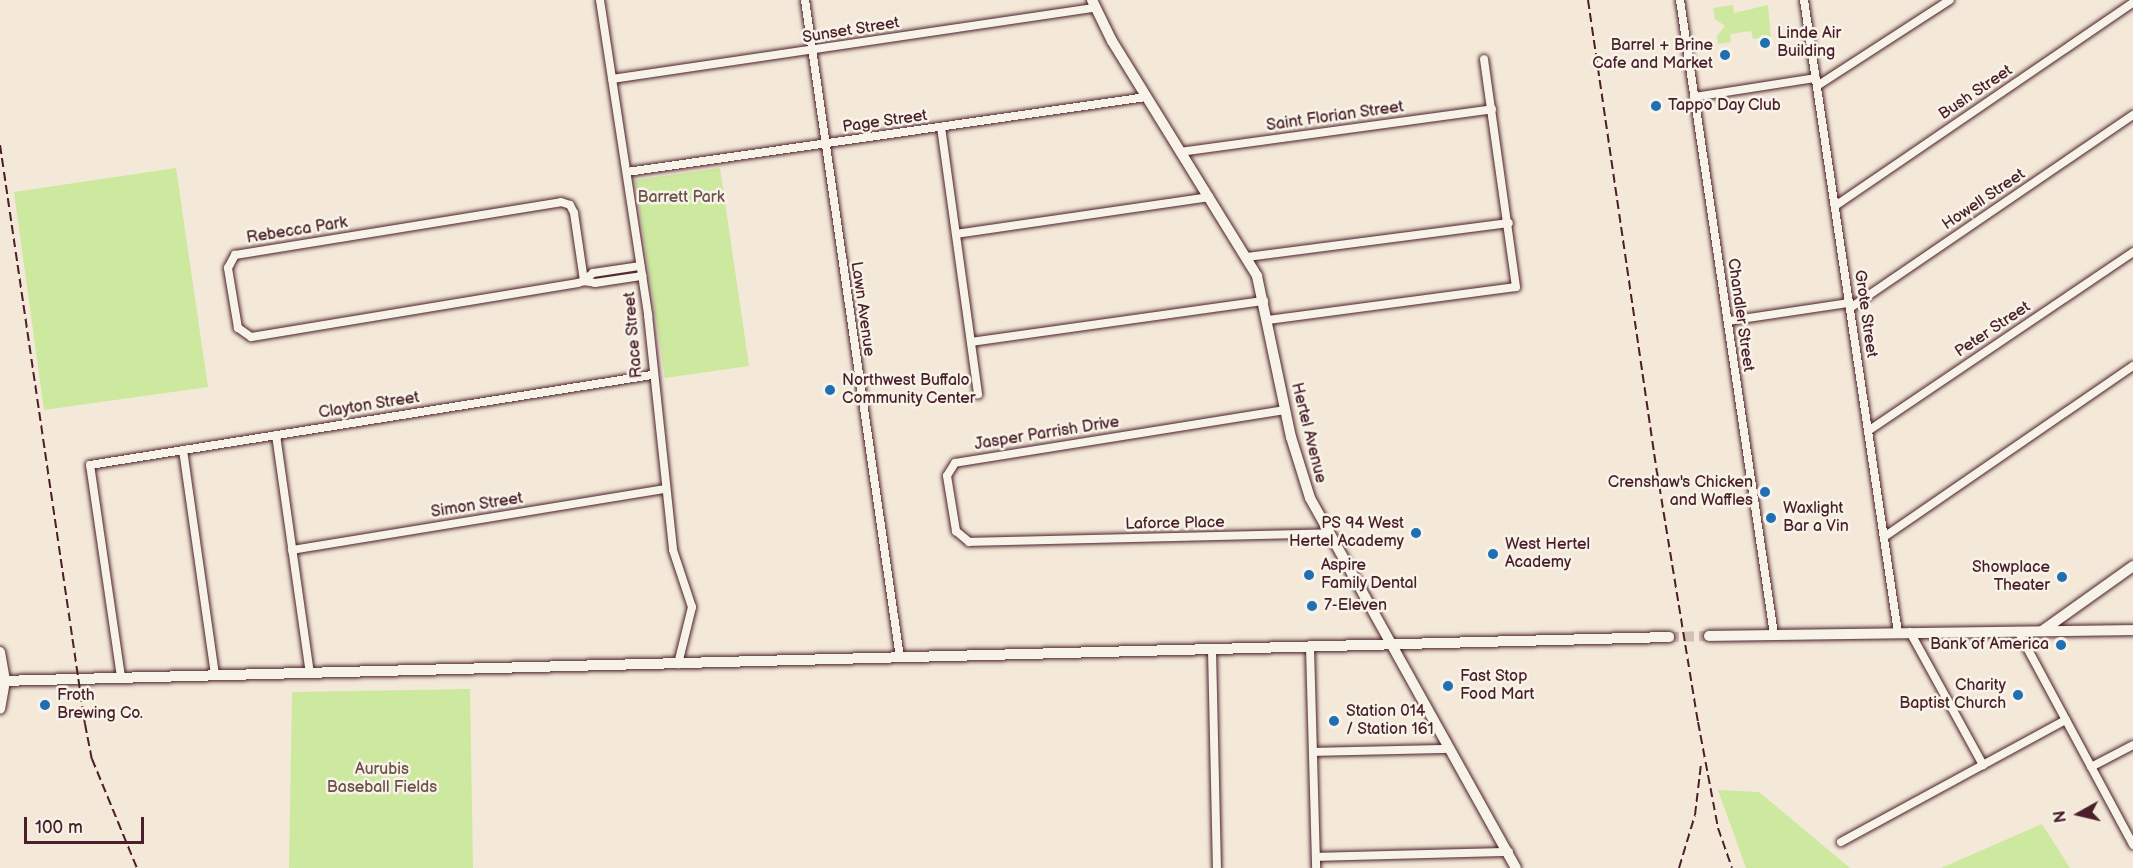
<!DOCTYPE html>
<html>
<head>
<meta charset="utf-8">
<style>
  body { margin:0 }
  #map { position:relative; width:2133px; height:868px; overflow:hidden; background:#f4e9d8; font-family:"Balsamiq Sans",sans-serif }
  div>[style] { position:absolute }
  .green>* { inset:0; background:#cde89f }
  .secondary-tunnel>* { height:10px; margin-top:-5px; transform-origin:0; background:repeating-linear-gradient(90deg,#d2c1b5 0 10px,transparent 0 15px) }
  .roads { filter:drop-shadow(0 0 2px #4a1f2b) drop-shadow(0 0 2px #4a1f2b) }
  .street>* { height:8px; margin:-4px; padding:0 4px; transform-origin:4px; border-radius:4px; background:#f7f3e8 }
  .secondary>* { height:10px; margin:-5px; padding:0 5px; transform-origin:5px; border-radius:5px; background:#f7f3e8 }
  .rail>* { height:2px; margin-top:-1px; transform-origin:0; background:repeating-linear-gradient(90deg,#4a1f2b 0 9px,transparent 0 13.5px) }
  .dots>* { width:16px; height:16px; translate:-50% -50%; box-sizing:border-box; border:3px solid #f7f3e8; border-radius:50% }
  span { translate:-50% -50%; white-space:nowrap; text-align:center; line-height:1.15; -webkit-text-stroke:5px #f7f3e8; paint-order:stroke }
  .street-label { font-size:16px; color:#4a1f2b }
  .poi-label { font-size:16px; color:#4a1f2b }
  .left { translate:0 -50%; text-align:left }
  .right { translate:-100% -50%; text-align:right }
  .park-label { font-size:16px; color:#6b5148 }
  .north { position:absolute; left:2049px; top:784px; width:60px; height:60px; -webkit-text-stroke:4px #f7f3e8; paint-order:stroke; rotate:262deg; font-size:16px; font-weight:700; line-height:24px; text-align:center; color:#4a1f2b }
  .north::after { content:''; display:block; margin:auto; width:21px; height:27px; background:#4a1f2b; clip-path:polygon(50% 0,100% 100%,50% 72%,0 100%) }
  .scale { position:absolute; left:24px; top:817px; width:120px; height:27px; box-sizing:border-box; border:3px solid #4a1f2b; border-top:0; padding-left:8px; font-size:18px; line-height:21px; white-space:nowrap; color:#4a1f2b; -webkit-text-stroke:4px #f7f3e8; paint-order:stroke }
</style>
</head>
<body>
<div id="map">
  <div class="green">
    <div style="clip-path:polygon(1733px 5px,1734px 13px,1768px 5px,1771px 37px,1753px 39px,1751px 31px,1730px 34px,1731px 42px,1718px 44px,1717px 36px,1725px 26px,1715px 19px,1713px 8px)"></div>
    <div style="clip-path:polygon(176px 168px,208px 387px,44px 410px,14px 192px)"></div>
    <div style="clip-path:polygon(720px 168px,749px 366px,665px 378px,635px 180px)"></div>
    <div style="clip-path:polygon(470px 689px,473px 868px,289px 868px,292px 692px)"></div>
    <div style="clip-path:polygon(1718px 790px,1759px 792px,1850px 868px,1746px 868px)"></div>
    <div style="clip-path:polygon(2042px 824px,2070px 868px,1941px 868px)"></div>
  </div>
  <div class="secondary-tunnel">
    <div style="left:1669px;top:637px;width:40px;rotate:-1.4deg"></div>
  </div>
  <div class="roads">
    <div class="street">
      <div style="left:600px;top:0;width:319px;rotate:81.3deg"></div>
      <div style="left:648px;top:315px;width:236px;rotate:83.9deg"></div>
      <div style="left:673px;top:550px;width:60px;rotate:71.6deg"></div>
      <div style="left:692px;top:607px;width:59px;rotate:103.8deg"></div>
      <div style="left:805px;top:0;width:665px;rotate:81.78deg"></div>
      <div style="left:1680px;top:0;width:641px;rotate:81.57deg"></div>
      <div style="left:1804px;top:0;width:640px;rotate:81.55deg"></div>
      <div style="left:612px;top:79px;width:487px;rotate:-8.4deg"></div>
      <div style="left:1817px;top:86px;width:158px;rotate:-32.9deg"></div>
      <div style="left:1694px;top:97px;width:123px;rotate:-8.9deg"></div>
      <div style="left:941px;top:127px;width:270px;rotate:82.1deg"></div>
      <div style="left:1180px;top:152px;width:315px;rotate:-7.8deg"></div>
      <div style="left:627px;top:172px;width:524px;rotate:-8.22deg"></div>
      <div style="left:561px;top:202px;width:9px;rotate:18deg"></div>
      <div style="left:570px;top:205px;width:9px;rotate:63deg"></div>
      <div style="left:574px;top:213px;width:69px;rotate:81.6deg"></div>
      <div style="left:584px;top:281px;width:6px;rotate:162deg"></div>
      <div style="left:578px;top:283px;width:331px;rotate:170.6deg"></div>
      <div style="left:251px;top:337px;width:16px;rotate:-145deg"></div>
      <div style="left:238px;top:328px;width:61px;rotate:-99.5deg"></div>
      <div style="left:228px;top:268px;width:15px;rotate:-62deg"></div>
      <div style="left:235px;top:255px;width:330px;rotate:-9.2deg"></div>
      <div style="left:1835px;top:206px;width:361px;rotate:-34.3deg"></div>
      <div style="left:956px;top:234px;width:256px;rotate:-8.3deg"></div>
      <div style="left:1247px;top:257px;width:264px;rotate:-7.4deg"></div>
      <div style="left:584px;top:281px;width:12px;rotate:-42deg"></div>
      <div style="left:593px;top:273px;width:48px;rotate:-8.5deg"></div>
      <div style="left:584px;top:281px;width:11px;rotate:10deg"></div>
      <div style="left:595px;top:283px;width:48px;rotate:-8.5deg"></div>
      <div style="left:1850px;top:308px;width:343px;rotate:-34.3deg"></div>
      <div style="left:1268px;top:320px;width:250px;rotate:-7.6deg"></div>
      <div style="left:1516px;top:287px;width:230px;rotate:-98deg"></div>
      <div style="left:1728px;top:321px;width:122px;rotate:-8.5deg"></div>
      <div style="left:971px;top:342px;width:296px;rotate:-8deg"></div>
      <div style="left:1285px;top:410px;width:334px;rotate:170.9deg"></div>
      <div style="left:955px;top:463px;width:15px;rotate:122deg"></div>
      <div style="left:947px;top:476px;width:56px;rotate:80.7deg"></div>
      <div style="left:956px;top:531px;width:17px;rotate:40deg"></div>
      <div style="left:969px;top:542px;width:359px;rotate:-1.4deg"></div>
      <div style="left:1868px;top:431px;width:320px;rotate:-34deg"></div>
      <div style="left:276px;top:435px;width:240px;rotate:81.9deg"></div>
      <div style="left:183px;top:450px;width:227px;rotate:81.9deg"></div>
      <div style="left:1884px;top:537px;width:302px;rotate:-34.5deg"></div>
      <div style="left:292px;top:550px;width:379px;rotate:-9.3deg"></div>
      <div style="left:2018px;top:631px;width:243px;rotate:61.7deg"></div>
      <div style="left:1910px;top:632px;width:152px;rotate:61.2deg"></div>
      <div style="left:1310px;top:648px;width:220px;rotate:88.4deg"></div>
      <div style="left:1212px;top:650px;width:218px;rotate:88.7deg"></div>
      <div style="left:121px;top:677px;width:214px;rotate:-98.3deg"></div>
      <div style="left:90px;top:465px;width:569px;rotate:-9.1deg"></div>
      <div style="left:1313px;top:752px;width:136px;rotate:-1.3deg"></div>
      <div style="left:2091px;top:767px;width:47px;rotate:-27.6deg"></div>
      <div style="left:1841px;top:842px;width:256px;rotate:-28.5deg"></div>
      <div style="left:1316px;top:857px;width:193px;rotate:-1.5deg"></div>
    </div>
    <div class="secondary">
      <div style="left:1092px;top:0;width:46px;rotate:64deg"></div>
      <div style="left:1112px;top:41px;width:276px;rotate:58.3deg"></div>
      <div style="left:1257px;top:276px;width:165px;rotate:78.1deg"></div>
      <div style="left:1291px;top:437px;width:64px;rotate:72.7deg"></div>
      <div style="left:1310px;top:498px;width:423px;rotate:60.9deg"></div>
      <div style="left:2042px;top:631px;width:112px;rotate:-35.5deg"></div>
      <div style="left:1709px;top:636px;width:424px;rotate:-0.8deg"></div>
      <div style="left:0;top:652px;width:29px;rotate:80deg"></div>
      <div style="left:5px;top:681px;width:28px;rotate:100deg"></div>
      <div style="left:0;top:681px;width:1670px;rotate:-1.51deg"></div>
    </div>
  </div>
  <div class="rail">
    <div style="left:1588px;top:0;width:477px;rotate:81.7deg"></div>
    <div style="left:1657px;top:472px;width:253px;rotate:80.7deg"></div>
    <div style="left:1698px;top:722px;width:108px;rotate:79.3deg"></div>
    <div style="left:1718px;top:828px;width:42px;rotate:70.7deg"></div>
    <div style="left:0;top:145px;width:585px;rotate:81.65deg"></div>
    <div style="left:85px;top:724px;width:36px;rotate:79deg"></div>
    <div style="left:92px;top:759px;width:118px;rotate:67.6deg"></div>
    <div style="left:1679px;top:868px;width:55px;rotate:-73.2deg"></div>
    <div style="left:1695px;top:815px;width:51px;rotate:-83.3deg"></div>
  </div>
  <div class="dots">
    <div style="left:1765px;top:43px;background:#1f6fb2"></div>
    <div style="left:1725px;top:55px;background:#1f6fb2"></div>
    <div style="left:1656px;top:106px;background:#1f6fb2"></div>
    <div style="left:830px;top:390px;background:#1f6fb2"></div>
    <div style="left:1765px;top:492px;background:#1f6fb2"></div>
    <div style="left:1771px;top:518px;background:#1f6fb2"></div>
    <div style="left:1416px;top:533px;background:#1f6fb2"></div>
    <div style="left:1493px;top:554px;background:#1f6fb2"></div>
    <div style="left:1309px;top:575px;background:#1f6fb2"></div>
    <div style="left:2062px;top:577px;background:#1f6fb2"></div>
    <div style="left:1312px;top:606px;background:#1f6fb2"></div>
    <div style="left:2061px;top:645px;background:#1f6fb2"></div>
    <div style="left:1448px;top:686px;background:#1f6fb2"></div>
    <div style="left:2018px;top:695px;background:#1f6fb2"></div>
    <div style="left:45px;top:705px;background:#1f6fb2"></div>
    <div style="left:1334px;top:721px;background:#1f6fb2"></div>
  </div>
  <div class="street-label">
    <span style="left:851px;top:31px;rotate:-9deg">Sunset Street</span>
    <span style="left:1976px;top:93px;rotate:-34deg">Bush Street</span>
    <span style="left:1335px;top:117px;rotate:-8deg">Saint Florian Street</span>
    <span style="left:885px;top:122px;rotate:-8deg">Page Street</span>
    <span style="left:1984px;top:200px;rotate:-34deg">Howell Street</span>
    <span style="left:297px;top:231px;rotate:-9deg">Rebecca Park</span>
    <span style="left:862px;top:309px;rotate:82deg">Lawn Avenue</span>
    <span style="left:1865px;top:314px;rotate:82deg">Grote Street</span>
    <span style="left:1740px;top:315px;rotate:82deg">Chandler Street</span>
    <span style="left:1993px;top:330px;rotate:-34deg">Peter Street</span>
    <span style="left:634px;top:335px;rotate:-95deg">Race Street</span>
    <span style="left:369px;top:406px;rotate:-9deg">Clayton Street</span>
    <span style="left:1308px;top:433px;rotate:76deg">Hertel Avenue</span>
    <span style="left:1047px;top:434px;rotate:-9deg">Jasper Parrish Drive</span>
    <span style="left:477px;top:506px;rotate:-9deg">Simon Street</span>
    <span style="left:1175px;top:524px;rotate:-1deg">Laforce Place</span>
  </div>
  <div class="poi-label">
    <span class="left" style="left:1777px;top:43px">Linde Air<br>Building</span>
    <span class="right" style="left:1713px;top:55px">Barrel + Brine<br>Cafe and Market</span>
    <span class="left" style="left:1668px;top:106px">Tappo Day Club</span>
    <span class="left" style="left:842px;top:390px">Northwest Buffalo<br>Community Center</span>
    <span class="right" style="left:1753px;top:492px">Crenshaw's Chicken<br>and Waffles</span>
    <span class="left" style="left:1783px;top:518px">Waxlight<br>Bar a Vin</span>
    <span class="right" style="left:1404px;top:533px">PS 94 West<br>Hertel Academy</span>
    <span class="left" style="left:1505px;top:554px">West Hertel<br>Academy</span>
    <span class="left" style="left:1321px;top:575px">Aspire<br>Family Dental</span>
    <span class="right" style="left:2050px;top:577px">Showplace<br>Theater</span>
    <span class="left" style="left:1324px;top:606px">7-Eleven</span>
    <span class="right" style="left:2049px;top:645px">Bank of America</span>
    <span class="left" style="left:1460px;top:686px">Fast Stop<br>Food Mart</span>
    <span class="right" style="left:2006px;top:695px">Charity<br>Baptist Church</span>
    <span class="left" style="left:57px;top:705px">Froth<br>Brewing Co.</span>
    <span class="left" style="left:1346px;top:721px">Station 014<br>/ Station 161</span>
  </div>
  <div class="park-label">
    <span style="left:681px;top:198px">Barrett Park</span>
    <span style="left:382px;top:779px">Aurubis<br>Baseball Fields</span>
  </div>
  <div class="north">N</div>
  <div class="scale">100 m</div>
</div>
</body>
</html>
